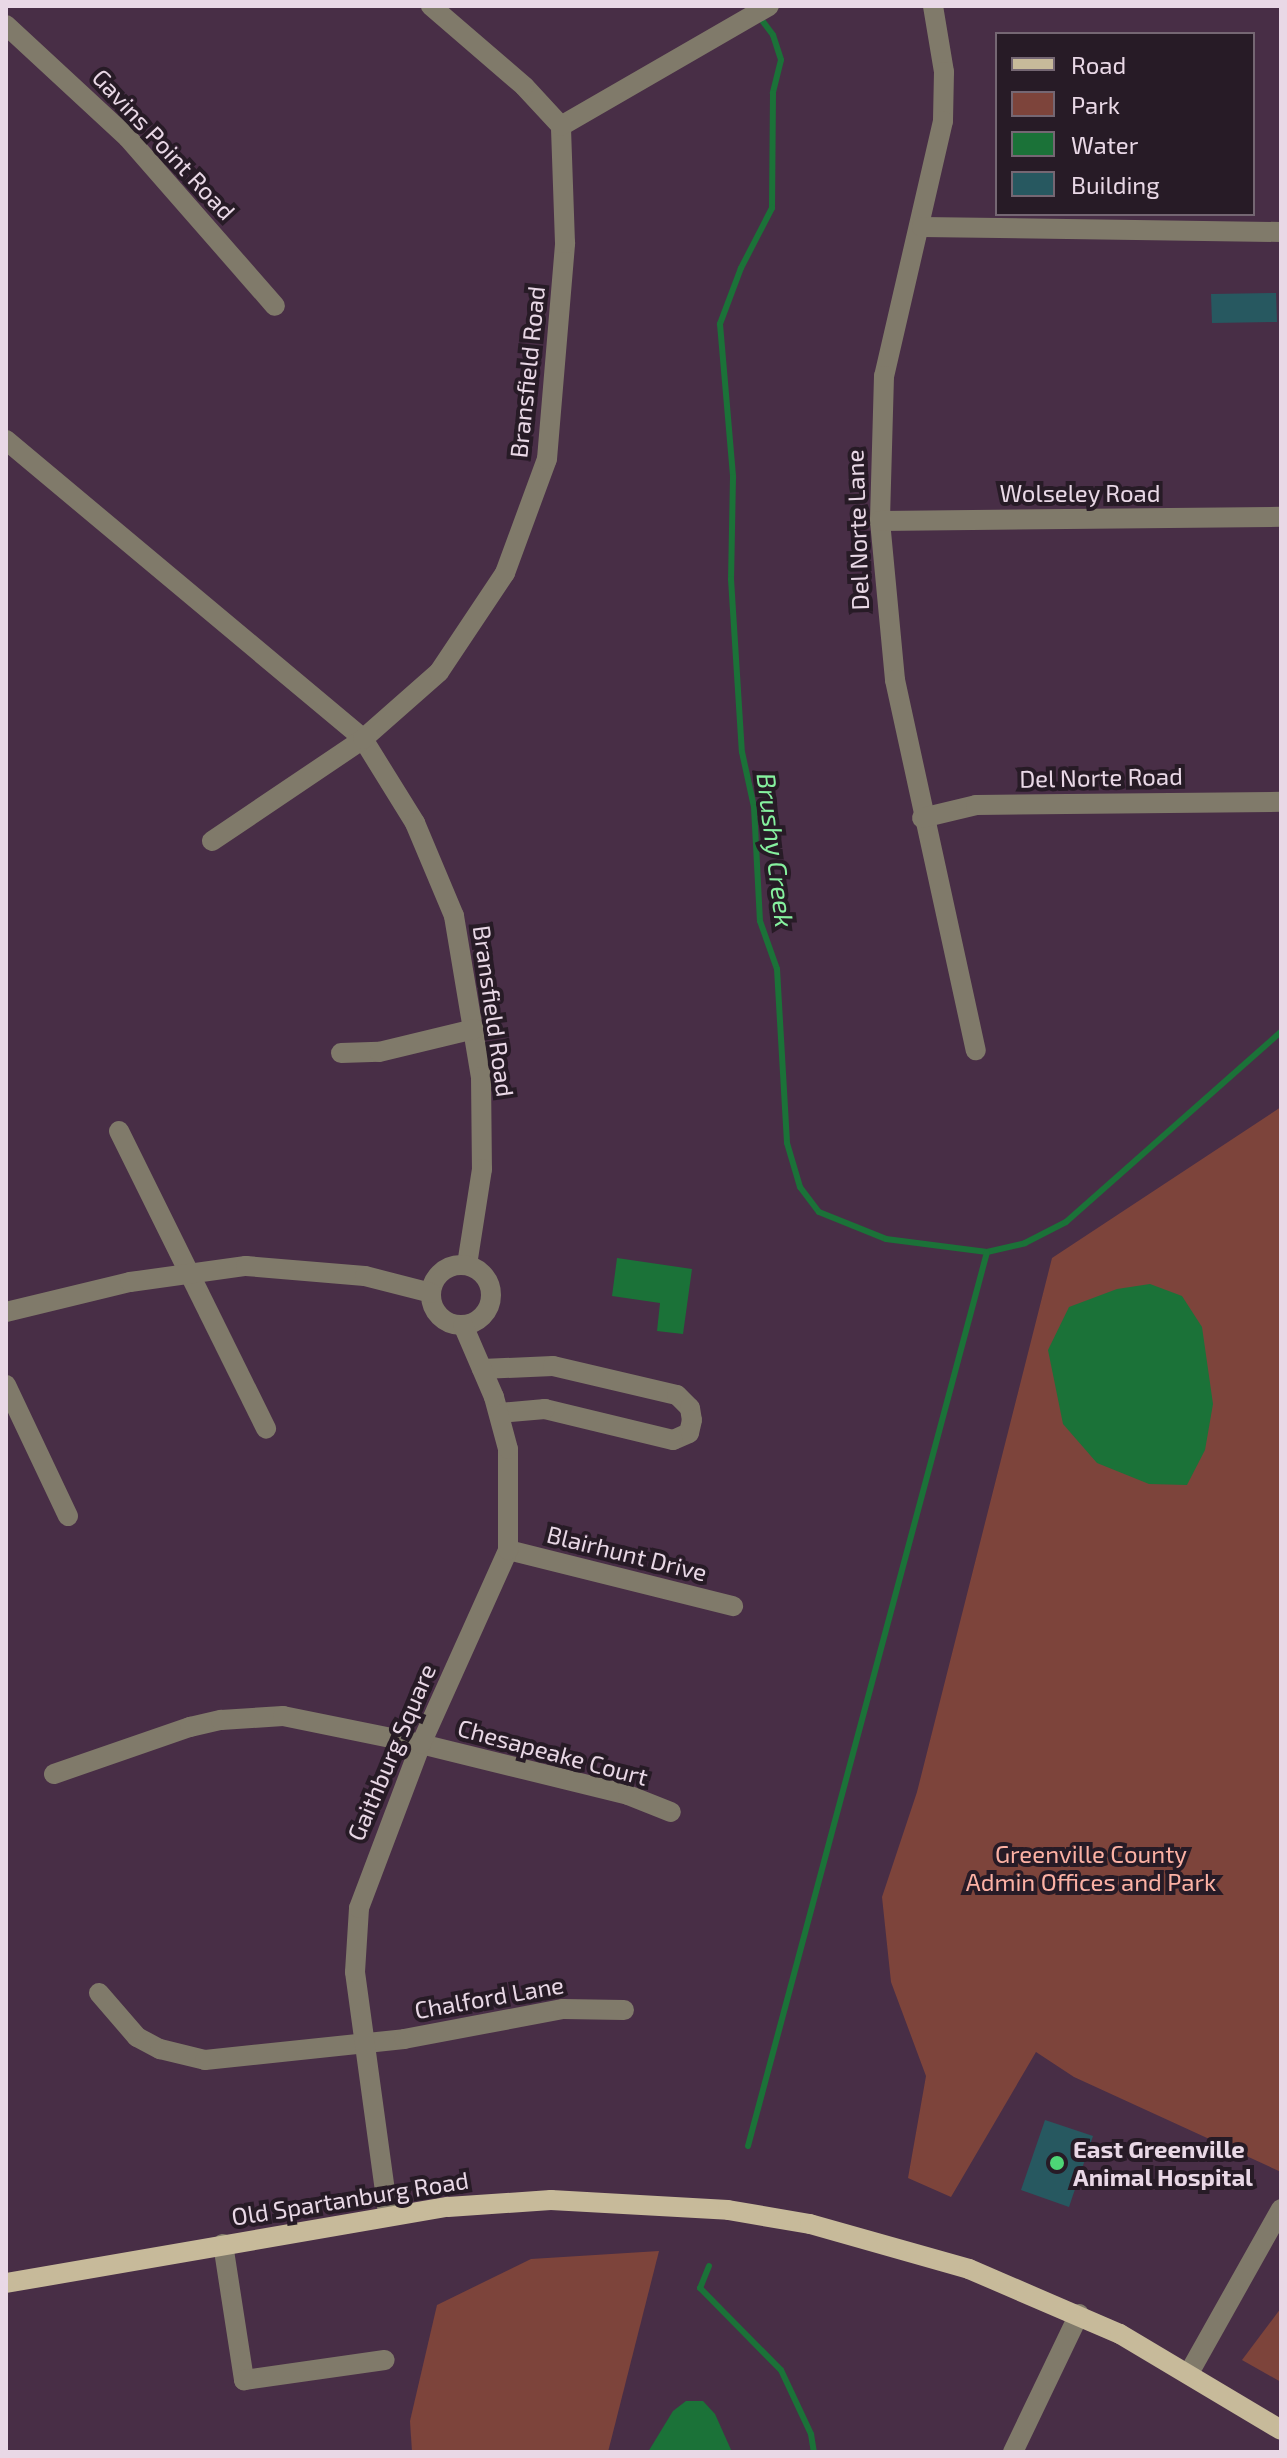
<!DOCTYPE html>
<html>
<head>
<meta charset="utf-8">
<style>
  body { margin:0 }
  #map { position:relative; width:1287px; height:2458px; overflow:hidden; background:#482e46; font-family:"Exo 2",sans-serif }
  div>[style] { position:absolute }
  .green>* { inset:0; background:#7d443b }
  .water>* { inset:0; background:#1b7238 }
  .stream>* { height:6px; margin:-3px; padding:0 3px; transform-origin:3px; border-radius:3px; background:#1b7238 }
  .building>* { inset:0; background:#275860 }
  .minor>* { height:20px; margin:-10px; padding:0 10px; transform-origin:10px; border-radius:10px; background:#807a6a }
  .minor>.ring { margin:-10px; padding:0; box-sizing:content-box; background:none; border:20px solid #807a6a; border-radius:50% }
  .major>* { height:20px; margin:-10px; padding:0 10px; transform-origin:10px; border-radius:10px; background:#c7ba9a }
  .dots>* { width:22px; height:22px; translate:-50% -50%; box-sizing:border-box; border:4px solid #271b26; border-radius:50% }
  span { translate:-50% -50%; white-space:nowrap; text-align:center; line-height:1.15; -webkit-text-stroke:8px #271b26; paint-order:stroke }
  .street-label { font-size:24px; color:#e9d8e6 }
  .park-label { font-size:24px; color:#fcb1a4 }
  .poi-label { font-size:24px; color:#e9d8e6; font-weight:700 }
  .left { translate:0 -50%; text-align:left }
  .water-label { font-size:26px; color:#86f19f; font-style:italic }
  .frame { position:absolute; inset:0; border:8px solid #e9d8e6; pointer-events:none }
  .legend { position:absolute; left:995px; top:32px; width:260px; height:184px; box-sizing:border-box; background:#271b26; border:2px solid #756773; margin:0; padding:10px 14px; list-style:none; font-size:24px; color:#e9d8e6 }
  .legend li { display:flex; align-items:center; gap:16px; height:40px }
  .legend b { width:40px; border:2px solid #756773 }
</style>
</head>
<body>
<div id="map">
  <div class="green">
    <div style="clip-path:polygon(1281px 1107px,1281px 2172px,1074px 2077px,1036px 2052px,951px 2197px,908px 2178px,926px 2076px,891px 1982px,882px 1897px,917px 1792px,1052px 1258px)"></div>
    <div style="clip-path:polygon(659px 2251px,608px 2452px,412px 2452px,410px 2421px,437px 2305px,531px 2259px)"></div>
    <div style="clip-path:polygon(1281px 2308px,1281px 2382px,1242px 2360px)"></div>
  </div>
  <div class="water">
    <div style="clip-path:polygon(617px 1258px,692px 1269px,683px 1334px,657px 1331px,660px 1303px,612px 1296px)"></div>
    <div style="clip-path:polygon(1150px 1284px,1182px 1296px,1202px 1327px,1213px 1404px,1205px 1450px,1187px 1485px,1149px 1484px,1097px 1463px,1063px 1424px,1048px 1350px,1069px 1307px,1117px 1289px)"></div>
    <div style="clip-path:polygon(686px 2401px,703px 2401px,715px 2414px,732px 2452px,648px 2452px,673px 2411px)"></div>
  </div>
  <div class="stream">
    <div style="left:758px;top:15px;width:25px;rotate:53deg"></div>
    <div style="left:773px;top:35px;width:26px;rotate:72deg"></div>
    <div style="left:781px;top:60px;width:34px;rotate:104deg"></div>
    <div style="left:773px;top:93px;width:115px;rotate:90.5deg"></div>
    <div style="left:772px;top:208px;width:68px;rotate:117.3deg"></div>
    <div style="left:741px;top:268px;width:60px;rotate:110.6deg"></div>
    <div style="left:720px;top:324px;width:154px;rotate:85.1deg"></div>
    <div style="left:733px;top:477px;width:102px;rotate:91.1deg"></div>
    <div style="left:731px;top:579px;width:173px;rotate:86.4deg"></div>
    <div style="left:742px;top:752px;width:56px;rotate:77.7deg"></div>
    <div style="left:754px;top:807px;width:114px;rotate:87deg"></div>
    <div style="left:760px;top:921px;width:51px;rotate:70.5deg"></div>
    <div style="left:777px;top:969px;width:174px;rotate:86.7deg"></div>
    <div style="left:787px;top:1143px;width:46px;rotate:73.5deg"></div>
    <div style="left:800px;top:1187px;width:31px;rotate:53deg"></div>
    <div style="left:819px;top:1212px;width:72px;rotate:21.9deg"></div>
    <div style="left:886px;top:1239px;width:102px;rotate:7.3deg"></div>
    <div style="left:987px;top:1252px;width:39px;rotate:-13deg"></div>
    <div style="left:1025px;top:1243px;width:46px;rotate:-27.1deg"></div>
    <div style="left:1066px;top:1222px;width:287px;rotate:-41.5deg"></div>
    <div style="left:748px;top:2146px;width:925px;rotate:-75.03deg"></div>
    <div style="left:709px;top:2266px;width:24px;rotate:112deg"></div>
    <div style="left:700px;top:2288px;width:115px;rotate:45.4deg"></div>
    <div style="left:781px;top:2370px;width:71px;rotate:64.9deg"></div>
    <div style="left:811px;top:2434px;width:18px;rotate:81deg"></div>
  </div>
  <div class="building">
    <div style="clip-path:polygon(1276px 293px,1277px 322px,1212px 323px,1211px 294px)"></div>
    <div style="clip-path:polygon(1045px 2120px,1093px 2136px,1069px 2207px,1021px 2190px)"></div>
  </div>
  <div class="minor">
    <div style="left:933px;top:6px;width:67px;rotate:80.5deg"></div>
    <div style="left:944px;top:72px;width:49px;rotate:91.2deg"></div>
    <div style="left:943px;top:121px;width:262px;rotate:103deg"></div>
    <div style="left:884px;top:376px;width:145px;rotate:91.6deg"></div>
    <div style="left:880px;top:521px;width:160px;rotate:84.6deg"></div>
    <div style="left:895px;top:680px;width:379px;rotate:77.7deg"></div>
    <div style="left:6px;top:25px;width:166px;rotate:42.8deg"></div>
    <div style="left:128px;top:138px;width:223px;rotate:48.8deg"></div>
    <div style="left:561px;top:126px;width:240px;rotate:-30deg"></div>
    <div style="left:922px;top:227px;width:359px;rotate:0.8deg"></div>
    <div style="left:6px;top:440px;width:466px;rotate:39.9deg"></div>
    <div style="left:363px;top:739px;width:99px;rotate:58.2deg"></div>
    <div style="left:415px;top:823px;width:101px;rotate:67.2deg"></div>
    <div style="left:454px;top:916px;width:163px;rotate:80.5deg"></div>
    <div style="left:481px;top:1077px;width:92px;rotate:89.4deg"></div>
    <div style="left:482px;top:1169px;width:97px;rotate:98.9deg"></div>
    <div style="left:880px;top:521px;width:401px;rotate:-0.6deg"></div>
    <div style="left:922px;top:818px;width:56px;rotate:-13.5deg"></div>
    <div style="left:976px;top:805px;width:305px;rotate:-0.6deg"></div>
    <div style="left:212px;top:841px;width:182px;rotate:-34deg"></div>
    <div style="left:363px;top:739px;width:101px;rotate:-41.4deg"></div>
    <div style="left:439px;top:672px;width:119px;rotate:-56.3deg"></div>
    <div style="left:505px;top:573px;width:121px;rotate:-69.8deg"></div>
    <div style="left:547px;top:459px;width:217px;rotate:-85.2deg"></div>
    <div style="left:565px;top:243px;width:117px;rotate:-92deg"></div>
    <div style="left:561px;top:126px;width:54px;rotate:-132.8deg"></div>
    <div style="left:524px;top:86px;width:123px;rotate:-139.3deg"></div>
    <div style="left:341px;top:1053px;width:38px;rotate:-2deg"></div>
    <div style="left:379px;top:1052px;width:98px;rotate:-13.6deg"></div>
    <div style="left:119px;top:1131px;width:332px;rotate:63.7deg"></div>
    <div class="ring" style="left:431px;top:1265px;width:40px;height:40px"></div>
    <div style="left:6px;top:1312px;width:128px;rotate:-13.6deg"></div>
    <div style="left:130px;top:1282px;width:117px;rotate:-7.9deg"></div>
    <div style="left:246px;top:1266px;width:119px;rotate:4.8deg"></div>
    <div style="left:365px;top:1276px;width:68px;rotate:14.4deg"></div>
    <div style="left:482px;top:1369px;width:71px;rotate:-2.4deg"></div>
    <div style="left:553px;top:1366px;width:127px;rotate:13.2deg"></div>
    <div style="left:677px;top:1395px;width:18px;rotate:45deg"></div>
    <div style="left:690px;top:1408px;width:12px;rotate:81deg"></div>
    <div style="left:692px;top:1420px;width:13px;rotate:103deg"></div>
    <div style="left:689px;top:1433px;width:17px;rotate:156deg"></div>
    <div style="left:673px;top:1440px;width:132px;rotate:-166.4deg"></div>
    <div style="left:545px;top:1409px;width:46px;rotate:175deg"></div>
    <div style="left:6px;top:1385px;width:145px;rotate:64.7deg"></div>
    <div style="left:508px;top:1550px;width:232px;rotate:14deg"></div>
    <div style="left:54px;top:1774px;width:144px;rotate:-19.1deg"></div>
    <div style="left:190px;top:1727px;width:32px;rotate:-13deg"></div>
    <div style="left:221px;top:1720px;width:62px;rotate:-3.7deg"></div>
    <div style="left:283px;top:1716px;width:141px;rotate:11.5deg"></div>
    <div style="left:421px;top:1744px;width:213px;rotate:13.8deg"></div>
    <div style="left:628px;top:1795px;width:46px;rotate:21.6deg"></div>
    <div style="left:99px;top:1993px;width:58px;rotate:49.2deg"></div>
    <div style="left:137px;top:2037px;width:26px;rotate:28deg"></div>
    <div style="left:160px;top:2049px;width:46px;rotate:13.7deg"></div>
    <div style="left:205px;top:2060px;width:200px;rotate:-6deg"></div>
    <div style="left:404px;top:2039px;width:162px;rotate:-10.7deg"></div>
    <div style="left:563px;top:2009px;width:61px;rotate:0.9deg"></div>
    <div style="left:388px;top:2213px;width:243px;rotate:-97.8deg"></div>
    <div style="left:355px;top:1972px;width:64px;rotate:-86.4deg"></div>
    <div style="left:359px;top:1908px;width:175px;rotate:-69.3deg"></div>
    <div style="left:421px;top:1744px;width:213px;rotate:-65.8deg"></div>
    <div style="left:508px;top:1550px;width:101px;rotate:-90deg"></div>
    <div style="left:508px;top:1449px;width:54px;rotate:-105.1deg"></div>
    <div style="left:494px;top:1397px;width:78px;rotate:-113.3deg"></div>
    <div style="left:223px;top:2244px;width:138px;rotate:81.2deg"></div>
    <div style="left:244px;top:2380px;width:142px;rotate:-8.1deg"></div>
    <div style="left:1189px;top:2373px;width:188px;rotate:-60.7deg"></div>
    <div style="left:1013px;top:2452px;width:153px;rotate:-64.4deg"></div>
  </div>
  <div class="major">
    <div style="left:6px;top:2283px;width:448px;rotate:-9.8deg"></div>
    <div style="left:448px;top:2207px;width:103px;rotate:-3.9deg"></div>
    <div style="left:551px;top:2200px;width:177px;rotate:3.2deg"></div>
    <div style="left:728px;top:2210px;width:83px;rotate:9.7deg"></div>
    <div style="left:810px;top:2224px;width:165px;rotate:15.8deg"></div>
    <div style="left:969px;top:2269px;width:164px;rotate:23.3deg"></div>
    <div style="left:1120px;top:2334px;width:187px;rotate:30.8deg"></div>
  </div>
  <div class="dots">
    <div style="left:1057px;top:2163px;background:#4dd676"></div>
  </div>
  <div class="street-label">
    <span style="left:164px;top:144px;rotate:47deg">Gavins Point Road</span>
    <span style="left:527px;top:372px;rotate:-84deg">Bransfield Road</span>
    <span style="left:1080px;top:493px">Wolseley Road</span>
    <span style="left:857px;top:530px;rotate:-92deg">Del Norte Lane</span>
    <span style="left:1101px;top:777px;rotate:-1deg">Del Norte Road</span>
    <span style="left:494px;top:1011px;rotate:82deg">Bransfield Road</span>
    <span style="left:627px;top:1553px;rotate:14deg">Blairhunt Drive</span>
    <span style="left:391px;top:1752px;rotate:-67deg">Gaithburg Square</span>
    <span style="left:553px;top:1752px;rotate:15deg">Chesapeake Court</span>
    <span style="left:489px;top:1997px;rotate:-10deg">Chalford Lane</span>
    <span style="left:350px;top:2198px;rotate:-9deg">Old Spartanburg Road</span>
  </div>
  <div class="park-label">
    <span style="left:1091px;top:1868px">Greenville County<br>Admin Offices and Park</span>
  </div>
  <div class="poi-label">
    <span class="left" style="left:1073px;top:2163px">East Greenville<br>Animal Hospital</span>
  </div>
  <div class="water-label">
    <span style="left:776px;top:850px;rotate:83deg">Brushy Creek</span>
  </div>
  <div class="frame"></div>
  <ul class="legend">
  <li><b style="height:10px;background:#c7ba9a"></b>Road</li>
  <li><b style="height:22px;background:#7d443b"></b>Park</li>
  <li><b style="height:22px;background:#1b7238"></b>Water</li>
  <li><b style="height:22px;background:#275860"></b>Building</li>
  </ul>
</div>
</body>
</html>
